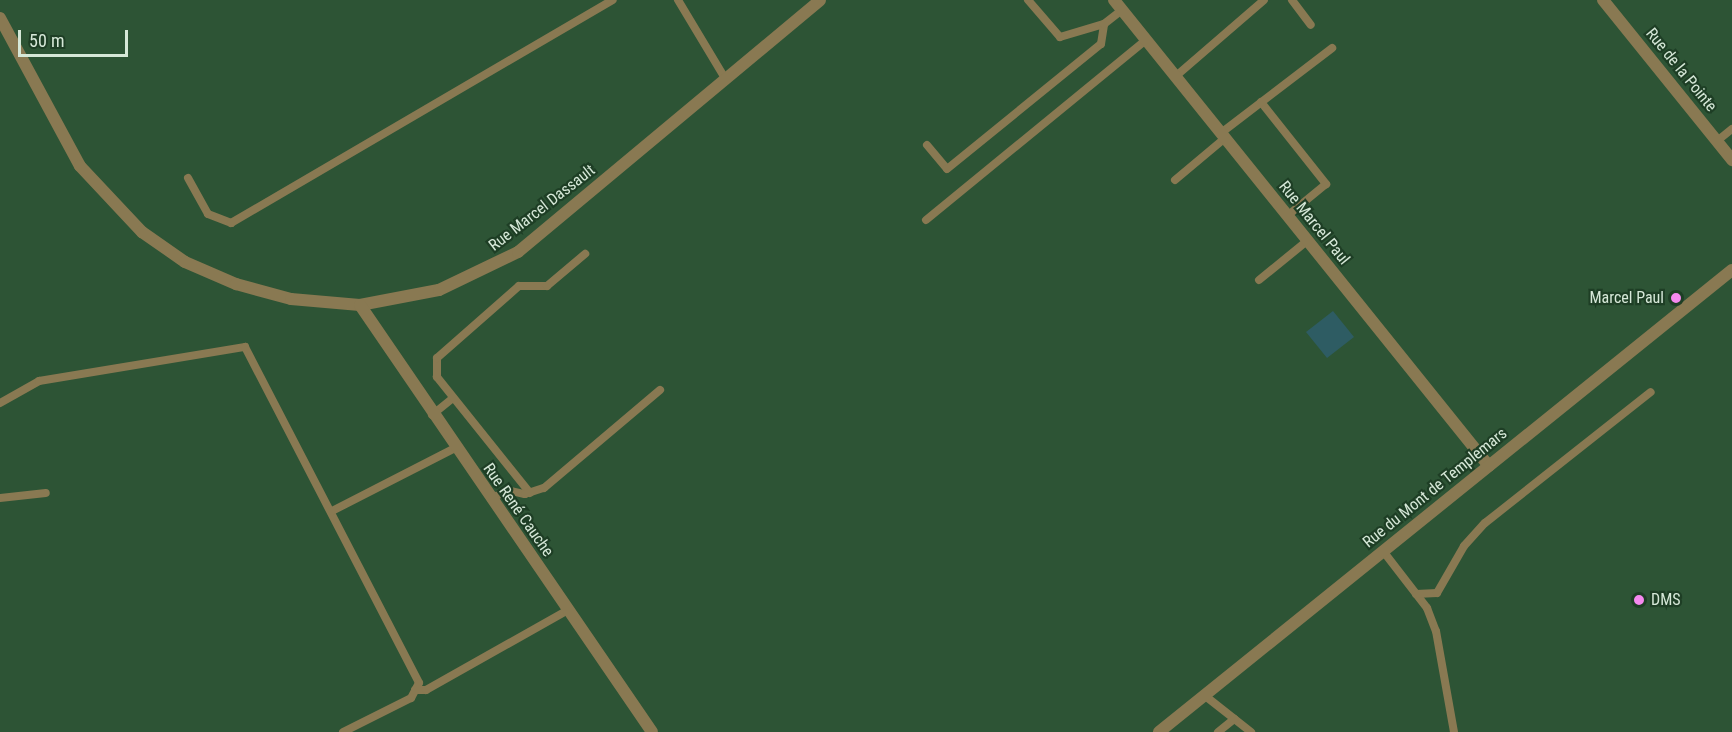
<!DOCTYPE html>
<html>
<head>
<meta charset="utf-8">
<style>
  body { margin:0 }
  #map { position:relative; width:1732px; height:732px; overflow:hidden; background:#29492f; font-family:"Roboto Condensed",sans-serif }
  div>[style] { position:absolute }
  .built>* { inset:0; background:#2d5435 }
  .water>* { inset:0; background:#2e5c63 }
  .service>* { height:8px; margin:-4px; padding:0 4px; transform-origin:4px; border-radius:4px; background:#897952 }
  .minor>* { height:12px; margin:-6px; padding:0 6px; transform-origin:6px; border-radius:6px; background:#897952 }
  .dots>* { width:16px; height:16px; translate:-50% -50%; box-sizing:border-box; border:3px solid #1e3e25; border-radius:50% }
  span { translate:-50% -50%; white-space:nowrap; text-align:center; line-height:1.15; -webkit-text-stroke:4.5px #1e3e25; paint-order:stroke }
  .street-label { font-size:16px; color:#d6e8d8 }
  .poi-label { font-size:16px; color:#d6e8d8 }
  .right { translate:-100% -50%; text-align:right }
  .left { translate:0 -50%; text-align:left }
  .scale { position:absolute; left:18px; top:30px; width:110px; height:27px; box-sizing:border-box; border:3px solid #d6e8d8; border-top:0; padding-left:8px; font-size:18px; line-height:21px; white-space:nowrap; color:#d6e8d8; -webkit-text-stroke:4px #1e3e25; paint-order:stroke }
</style>
</head>
<body>
<div id="map">
  <div class="built">
    <div style="clip-path:polygon(0 0,1732px 0,1732px 732px,0 732px)"></div>
  </div>
  <div class="water">
    <div style="clip-path:polygon(1333px 311px,1354px 337px,1327px 358px,1306px 332px)"></div>
  </div>
  <div class="service">
    <div style="left:678px;top:0;width:93px;rotate:59deg"></div>
    <div style="left:1028px;top:0;width:49px;rotate:49.1deg"></div>
    <div style="left:1060px;top:37px;width:46px;rotate:-16.5deg"></div>
    <div style="left:1292px;top:0;width:31px;rotate:53deg"></div>
    <div style="left:1176px;top:76px;width:116px;rotate:-40.8deg"></div>
    <div style="left:1261px;top:102px;width:105px;rotate:51.6deg"></div>
    <div style="left:1326px;top:184px;width:50px;rotate:140.6deg"></div>
    <div style="left:1221px;top:133px;width:140px;rotate:-37.4deg"></div>
    <div style="left:1717px;top:141px;width:19px;rotate:-39deg"></div>
    <div style="left:927px;top:145px;width:31px;rotate:50deg"></div>
    <div style="left:947px;top:169px;width:198px;rotate:-39.1deg"></div>
    <div style="left:1101px;top:44px;width:20px;rotate:-81deg"></div>
    <div style="left:1104px;top:24px;width:23px;rotate:-38deg"></div>
    <div style="left:188px;top:178px;width:41px;rotate:60.9deg"></div>
    <div style="left:208px;top:214px;width:25px;rotate:21deg"></div>
    <div style="left:231px;top:223px;width:442px;rotate:-30.3deg"></div>
    <div style="left:1175px;top:180px;width:65px;rotate:-40deg"></div>
    <div style="left:926px;top:220px;width:284px;rotate:-39.3deg"></div>
    <div style="left:1259px;top:280px;width:62px;rotate:-39.1deg"></div>
    <div style="left:0;top:403px;width:45px;rotate:-29.4deg"></div>
    <div style="left:39px;top:381px;width:209px;rotate:-9.4deg"></div>
    <div style="left:245px;top:347px;width:378px;rotate:62.6deg"></div>
    <div style="left:419px;top:683px;width:17px;rotate:118deg"></div>
    <div style="left:411px;top:698px;width:76px;rotate:153.4deg"></div>
    <div style="left:432px;top:415px;width:27px;rotate:-39deg"></div>
    <div style="left:530px;top:493px;width:149px;rotate:-128.7deg"></div>
    <div style="left:437px;top:377px;width:19px;rotate:-90deg"></div>
    <div style="left:437px;top:358px;width:109px;rotate:-41.3deg"></div>
    <div style="left:519px;top:286px;width:28px"></div>
    <div style="left:547px;top:286px;width:50px;rotate:-40.1deg"></div>
    <div style="left:0;top:498px;width:46px;rotate:-6.2deg"></div>
    <div style="left:491px;top:499px;width:18px;rotate:-29deg"></div>
    <div style="left:507px;top:490px;width:18px;rotate:13deg"></div>
    <div style="left:525px;top:494px;width:20px;rotate:-18deg"></div>
    <div style="left:544px;top:488px;width:152px;rotate:-40.2deg"></div>
    <div style="left:332px;top:511px;width:138px;rotate:-27.1deg"></div>
    <div style="left:1383px;top:551px;width:72px;rotate:52.3deg"></div>
    <div style="left:1427px;top:608px;width:25px;rotate:69deg"></div>
    <div style="left:1436px;top:631px;width:103px;rotate:79.9deg"></div>
    <div style="left:1416px;top:594px;width:21px;rotate:-3deg"></div>
    <div style="left:1437px;top:593px;width:54px;rotate:-60.1deg"></div>
    <div style="left:1464px;top:546px;width:31px;rotate:-48deg"></div>
    <div style="left:1485px;top:523px;width:211px;rotate:-38.3deg"></div>
    <div style="left:415px;top:690px;width:11px"></div>
    <div style="left:426px;top:690px;width:163px;rotate:-29.4deg"></div>
    <div style="left:1204px;top:695px;width:60px;rotate:38.2deg"></div>
    <div style="left:1218px;top:732px;width:21px;rotate:-39deg"></div>
  </div>
  <div class="minor">
    <div style="left:1114px;top:0;width:598px;rotate:51.18deg"></div>
    <div style="left:1603px;top:0;width:206px;rotate:51.1deg"></div>
    <div style="left:0;top:18px;width:168px;rotate:61.6deg"></div>
    <div style="left:80px;top:166px;width:91px;rotate:46.8deg"></div>
    <div style="left:142px;top:232px;width:52px;rotate:34.9deg"></div>
    <div style="left:185px;top:262px;width:56px;rotate:23.3deg"></div>
    <div style="left:236px;top:284px;width:57px;rotate:15.3deg"></div>
    <div style="left:291px;top:299px;width:69px;rotate:5deg"></div>
    <div style="left:360px;top:305px;width:80px;rotate:-10.8deg"></div>
    <div style="left:439px;top:290px;width:88px;rotate:-25.7deg"></div>
    <div style="left:518px;top:252px;width:393px;rotate:-39.8deg"></div>
    <div style="left:360px;top:305px;width:517px;rotate:55.63deg"></div>
    <div style="left:1159px;top:732px;width:736px;rotate:-38.88deg"></div>
  </div>
  <div class="dots">
    <div style="left:1676px;top:298px;background:#f589ef"></div>
    <div style="left:1639px;top:600px;background:#f589ef"></div>
  </div>
  <div class="street-label">
    <span style="left:1681px;top:70px;rotate:51deg">Rue de la Pointe</span>
    <span style="left:542px;top:208px;rotate:-38deg">Rue Marcel Dassault</span>
    <span style="left:1314px;top:223px;rotate:51deg">Rue Marcel Paul</span>
    <span style="left:1435px;top:488px;rotate:-39deg">Rue du Mont de Templemars</span>
    <span style="left:518px;top:510px;rotate:55deg">Rue René Cauche</span>
  </div>
  <div class="poi-label">
    <span class="right" style="left:1664px;top:298px">Marcel Paul</span>
    <span class="left" style="left:1651px;top:600px">DMS</span>
  </div>
  <div class="scale">50 m</div>
</div>
</body>
</html>
